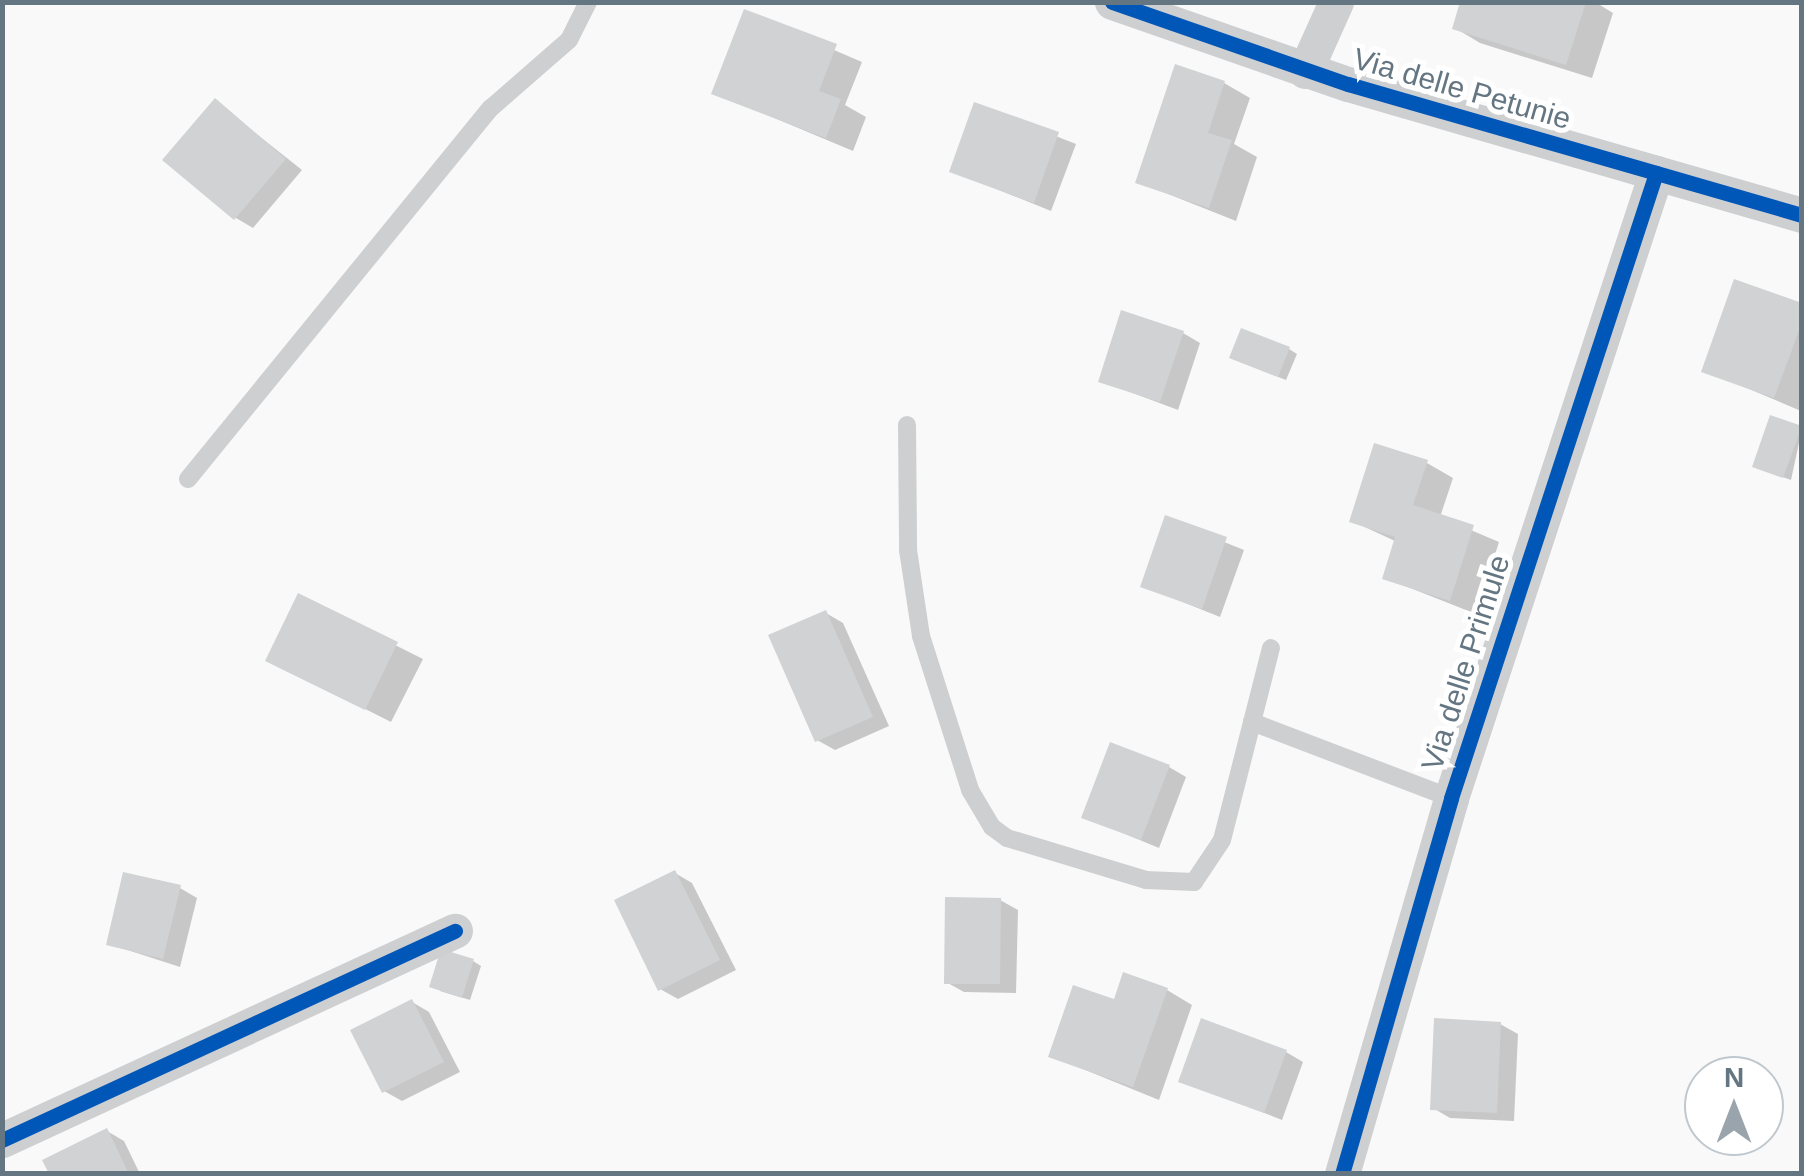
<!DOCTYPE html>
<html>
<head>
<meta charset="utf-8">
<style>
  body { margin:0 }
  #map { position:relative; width:1804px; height:1176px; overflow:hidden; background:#f9f9f9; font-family:Arial,sans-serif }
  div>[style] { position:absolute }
  .shadow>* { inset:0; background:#0003 }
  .building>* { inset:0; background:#d0d2d3 }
  .service>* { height:18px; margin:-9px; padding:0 9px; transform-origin:9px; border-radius:9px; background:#cecfd0 }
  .minor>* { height:35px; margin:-17.5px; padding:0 17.5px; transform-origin:17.5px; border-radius:17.5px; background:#cecfd0 }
  .cycleway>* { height:15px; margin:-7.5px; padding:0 7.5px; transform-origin:7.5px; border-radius:7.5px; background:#0057b8 }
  span { translate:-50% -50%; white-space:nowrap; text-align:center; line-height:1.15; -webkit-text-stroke:10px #fff; paint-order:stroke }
  .street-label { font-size:30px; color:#657683 }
  .frame { position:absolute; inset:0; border:5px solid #657683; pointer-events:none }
  .north { position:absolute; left:1684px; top:1056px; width:100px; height:100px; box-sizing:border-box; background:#fff; border:2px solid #c1c8cd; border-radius:50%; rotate:0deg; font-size:28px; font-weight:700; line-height:40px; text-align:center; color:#657683 }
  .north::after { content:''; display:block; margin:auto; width:35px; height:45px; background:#99a4ac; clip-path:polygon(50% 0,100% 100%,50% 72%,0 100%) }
</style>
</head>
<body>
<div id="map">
  <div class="shadow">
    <div style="clip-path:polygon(1463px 2px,1595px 2px,1613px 13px,1592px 78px,1480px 43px,1455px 28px)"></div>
    <div style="clip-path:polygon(745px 12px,862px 62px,845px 105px,866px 117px,853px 151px,715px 93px)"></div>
    <div style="clip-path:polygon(1224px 83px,1250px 98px,1234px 144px,1257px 157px,1236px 221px,1138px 182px)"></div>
    <div style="clip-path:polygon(215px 101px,302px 170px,253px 228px,236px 218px)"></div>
    <div style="clip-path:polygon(976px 105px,1076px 144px,1051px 211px,952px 171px)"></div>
    <div style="clip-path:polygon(1802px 306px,1801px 411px,1704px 370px)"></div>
    <div style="clip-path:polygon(1183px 333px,1200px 343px,1178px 410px,1101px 381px)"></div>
    <div style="clip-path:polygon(1289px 349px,1297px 354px,1286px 380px,1240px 362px)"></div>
    <div style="clip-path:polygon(1771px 418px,1802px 429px,1791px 480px,1763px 470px)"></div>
    <div style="clip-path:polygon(1427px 463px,1453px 478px,1440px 517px,1499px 542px,1476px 614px,1385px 578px,1397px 542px,1352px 521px)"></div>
    <div style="clip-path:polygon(1167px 519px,1244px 550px,1220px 617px,1143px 586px)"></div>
    <div style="clip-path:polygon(299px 597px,423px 659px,391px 722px,268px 660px)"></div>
    <div style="clip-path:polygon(826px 613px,843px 623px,889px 726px,835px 750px,817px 740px)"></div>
    <div style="clip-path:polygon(1169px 767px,1186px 777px,1159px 848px,1084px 817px)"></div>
    <div style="clip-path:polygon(675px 873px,692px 883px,736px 970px,678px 999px,660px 989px)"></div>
    <div style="clip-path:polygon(180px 888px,197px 898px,180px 967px,109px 944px)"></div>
    <div style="clip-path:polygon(1000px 900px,1018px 910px,1016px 993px,964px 992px,946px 982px)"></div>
    <div style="clip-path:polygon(473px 961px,481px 966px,470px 1000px,440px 991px)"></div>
    <div style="clip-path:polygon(1167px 990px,1192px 1005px,1159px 1100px,1051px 1056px,1115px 1002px)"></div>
    <div style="clip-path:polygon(412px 1002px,429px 1012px,460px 1072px,402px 1101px,384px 1091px)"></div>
    <div style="clip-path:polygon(1500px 1024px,1518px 1034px,1514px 1121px,1450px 1118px,1433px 1108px)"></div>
    <div style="clip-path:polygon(1286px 1052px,1303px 1062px,1282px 1120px,1181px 1080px)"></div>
    <div style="clip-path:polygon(107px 1131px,124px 1141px,140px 1174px,52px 1174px)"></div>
  </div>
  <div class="building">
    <div style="clip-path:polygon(1460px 2px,1586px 2px,1566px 65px,1452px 29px)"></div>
    <div style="clip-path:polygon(744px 9px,837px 44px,819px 91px,841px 99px,826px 138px,711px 94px)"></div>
    <div style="clip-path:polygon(1175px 64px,1225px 81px,1208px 133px,1232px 140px,1209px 208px,1135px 183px)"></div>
    <div style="clip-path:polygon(215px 98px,286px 159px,234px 220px,162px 160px)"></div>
    <div style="clip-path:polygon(974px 102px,1059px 132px,1034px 203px,949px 172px)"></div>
    <div style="clip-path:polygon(1734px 279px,1802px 303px,1802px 323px,1774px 398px,1701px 372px)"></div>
    <div style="clip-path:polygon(1121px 310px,1184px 331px,1160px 402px,1098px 382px)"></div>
    <div style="clip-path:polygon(1241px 328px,1290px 347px,1278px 377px,1229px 358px)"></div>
    <div style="clip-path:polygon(1770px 415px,1802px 426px,1783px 478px,1752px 467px)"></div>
    <div style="clip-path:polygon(1374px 443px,1428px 460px,1413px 505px,1474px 525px,1450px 601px,1382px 579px,1395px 537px,1349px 522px)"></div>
    <div style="clip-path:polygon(1165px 515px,1227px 537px,1202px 609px,1140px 587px)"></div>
    <div style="clip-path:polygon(298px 593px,398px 642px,365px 710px,265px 661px)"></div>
    <div style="clip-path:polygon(826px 610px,873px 717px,815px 742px,768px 635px)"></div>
    <div style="clip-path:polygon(1110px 742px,1170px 765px,1141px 840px,1081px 818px)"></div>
    <div style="clip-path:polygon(675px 870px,720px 960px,658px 991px,614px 900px)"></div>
    <div style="clip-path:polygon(123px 872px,181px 885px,163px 959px,106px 945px)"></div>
    <div style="clip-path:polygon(945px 897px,1001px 898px,1000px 984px,944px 984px)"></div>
    <div style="clip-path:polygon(441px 949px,474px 959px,462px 998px,429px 987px)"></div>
    <div style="clip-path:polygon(1123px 972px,1168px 988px,1133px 1087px,1048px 1057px,1073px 985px,1114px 999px)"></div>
    <div style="clip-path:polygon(412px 999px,444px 1062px,382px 1093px,350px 1030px)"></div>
    <div style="clip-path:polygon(1201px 1018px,1287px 1050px,1264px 1113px,1178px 1082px)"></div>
    <div style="clip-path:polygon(1434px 1018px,1501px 1022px,1497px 1113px,1430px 1110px)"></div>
    <div style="clip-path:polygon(107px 1128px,129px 1174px,49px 1174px,42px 1160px)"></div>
  </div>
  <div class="service">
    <div style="left:907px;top:425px;width:125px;rotate:89.5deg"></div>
    <div style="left:908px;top:550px;width:87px;rotate:81.4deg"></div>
    <div style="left:921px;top:636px;width:162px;rotate:72.3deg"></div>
    <div style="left:970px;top:790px;width:43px;rotate:59.3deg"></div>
    <div style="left:992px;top:827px;width:19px;rotate:36deg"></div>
    <div style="left:1007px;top:838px;width:145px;rotate:16.8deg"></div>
    <div style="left:1146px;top:880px;width:48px;rotate:2.4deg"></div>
    <div style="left:1194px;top:882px;width:50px;rotate:-56.3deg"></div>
    <div style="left:1222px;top:840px;width:198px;rotate:-75.7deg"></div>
    <div style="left:188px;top:479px;width:479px;rotate:-50.8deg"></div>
    <div style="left:491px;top:108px;width:103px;rotate:-41.1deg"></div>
    <div style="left:569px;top:40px;width:42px;rotate:-63.4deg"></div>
    <div style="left:1252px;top:722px;width:213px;rotate:20.9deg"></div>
  </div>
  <div class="minor">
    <div style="left:1112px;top:2px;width:250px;rotate:19.2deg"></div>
    <div style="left:1348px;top:84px;width:473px;rotate:16.1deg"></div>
    <div style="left:1305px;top:71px;width:76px;rotate:-65.8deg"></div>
    <div style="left:2px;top:1140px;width:499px;rotate:-24.8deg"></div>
    <div style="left:1342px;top:1174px;width:391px;rotate:-73.8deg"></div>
    <div style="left:1451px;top:798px;width:658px;rotate:-71.84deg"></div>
  </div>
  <div class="cycleway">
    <div style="left:1112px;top:2px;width:250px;rotate:19.2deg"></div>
    <div style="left:1348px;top:84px;width:473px;rotate:16.1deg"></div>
    <div style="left:2px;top:1140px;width:499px;rotate:-24.8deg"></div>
    <div style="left:1342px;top:1174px;width:391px;rotate:-73.8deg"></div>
    <div style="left:1451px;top:798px;width:658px;rotate:-71.84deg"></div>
  </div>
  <div class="street-label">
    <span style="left:1462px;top:89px;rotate:16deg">Via delle Petunie</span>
    <span style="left:1466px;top:663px;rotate:-72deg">Via delle Primule</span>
  </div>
  <div class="frame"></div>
  <div class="north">N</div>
</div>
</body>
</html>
